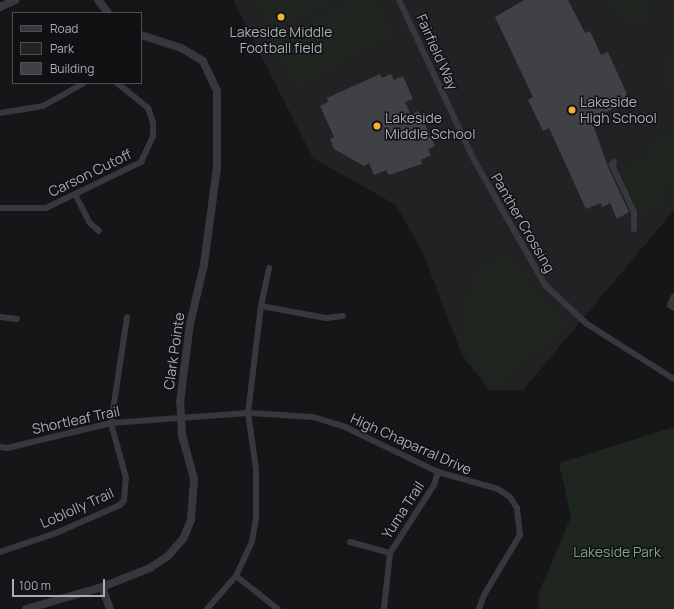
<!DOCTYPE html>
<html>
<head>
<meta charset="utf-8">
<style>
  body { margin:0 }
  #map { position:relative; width:674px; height:609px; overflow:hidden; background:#161618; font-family:Manrope,sans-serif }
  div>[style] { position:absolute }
  .built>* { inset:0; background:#222225 }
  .green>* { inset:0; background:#1e261f }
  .building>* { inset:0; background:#404145 }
  .minor>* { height:6px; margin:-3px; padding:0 3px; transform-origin:3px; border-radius:3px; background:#37383d }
  .tertiary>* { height:8px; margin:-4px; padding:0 4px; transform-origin:4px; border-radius:4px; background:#37383d }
  .dots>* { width:11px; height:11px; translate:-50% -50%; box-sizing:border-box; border:2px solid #111113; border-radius:50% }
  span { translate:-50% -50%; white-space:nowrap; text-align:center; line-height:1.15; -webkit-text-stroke:3px #111113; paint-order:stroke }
  .poi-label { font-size:14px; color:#a8adb8 }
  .left { translate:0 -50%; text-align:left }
  .street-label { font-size:14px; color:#a8adb8 }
  .park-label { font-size:14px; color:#7fa381 }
  .legend { position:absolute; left:12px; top:12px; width:130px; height:72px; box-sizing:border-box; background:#111113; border:1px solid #4d4f55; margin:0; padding:5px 7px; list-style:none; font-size:12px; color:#a8adb8 }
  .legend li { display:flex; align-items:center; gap:8px; height:20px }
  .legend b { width:20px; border:1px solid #4d4f55 }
  .scale { position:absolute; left:12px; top:579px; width:93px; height:18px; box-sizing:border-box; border:2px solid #a8adb8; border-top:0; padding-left:5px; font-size:12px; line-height:14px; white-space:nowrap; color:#a8adb8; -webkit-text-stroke:3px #111113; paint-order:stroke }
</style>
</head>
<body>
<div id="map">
  <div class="built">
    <div style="clip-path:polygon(233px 0,674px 0,674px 210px,523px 390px,489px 390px,462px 355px,423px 253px,396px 205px,313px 158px)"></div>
  </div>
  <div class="green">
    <div style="clip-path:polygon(256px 0,327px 0,329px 3px,270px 30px)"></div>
    <div style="clip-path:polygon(352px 0,376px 0,394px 36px,295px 87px,271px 41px)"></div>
    <div style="clip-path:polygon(602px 0,651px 0,647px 24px,624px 19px)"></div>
    <div style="clip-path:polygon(674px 6px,674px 87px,665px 86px)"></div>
    <div style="clip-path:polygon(674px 131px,674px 187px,668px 190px,646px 144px)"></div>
    <div style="clip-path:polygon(649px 155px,670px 201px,640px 215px,618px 169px)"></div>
    <div style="clip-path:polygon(503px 252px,566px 321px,566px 326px,498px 387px,474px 366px,466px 347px,462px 322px,466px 298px,478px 270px)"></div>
    <div style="clip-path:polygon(674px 427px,674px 609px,539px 609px,539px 592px,571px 517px,559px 463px)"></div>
  </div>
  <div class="building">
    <div style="clip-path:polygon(524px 0,568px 0,585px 33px,590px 31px,601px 55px,608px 52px,630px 101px,591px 119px,608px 167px,629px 212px,617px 219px,610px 203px,602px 207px,601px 203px,586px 209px,549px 128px,543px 131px,528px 100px,533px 97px,495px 17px)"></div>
    <div style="clip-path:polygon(380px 74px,382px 78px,391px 74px,394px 80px,403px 76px,413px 99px,405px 102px,411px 115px,419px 111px,435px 146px,428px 149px,431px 155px,421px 160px,422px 164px,389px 175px,386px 170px,374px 175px,369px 163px,364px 166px,334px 149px,330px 139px,334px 137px,320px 106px,328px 102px,327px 98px)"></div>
  </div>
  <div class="minor">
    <div style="left:399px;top:0;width:174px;rotate:64.9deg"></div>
    <div style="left:473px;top:158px;width:146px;rotate:60.4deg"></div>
    <div style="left:545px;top:285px;width:57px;rotate:42.9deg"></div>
    <div style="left:587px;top:324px;width:103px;rotate:32.3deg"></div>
    <div style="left:0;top:113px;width:44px;rotate:-9.2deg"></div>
    <div style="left:43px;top:106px;width:47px;rotate:-29.3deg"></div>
    <div style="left:614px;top:162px;width:4px;rotate:124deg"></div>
    <div style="left:612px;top:165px;width:52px;rotate:64.9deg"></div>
    <div style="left:634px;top:212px;width:17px;rotate:90deg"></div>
    <div style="left:76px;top:196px;width:29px;rotate:63deg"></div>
    <div style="left:89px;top:222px;width:13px;rotate:42deg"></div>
    <div style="left:0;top:208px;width:46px"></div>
    <div style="left:46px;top:208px;width:106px;rotate:-25.8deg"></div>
    <div style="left:141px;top:162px;width:29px;rotate:-65deg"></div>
    <div style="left:153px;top:136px;width:13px;rotate:-90deg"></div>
    <div style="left:153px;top:123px;width:16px;rotate:-108deg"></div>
    <div style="left:148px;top:108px;width:40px;rotate:-141deg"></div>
    <div style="left:674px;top:296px;width:10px;rotate:114deg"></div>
    <div style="left:670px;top:305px;width:5px;rotate:37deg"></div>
    <div style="left:261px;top:306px;width:66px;rotate:10.5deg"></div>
    <div style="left:326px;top:318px;width:17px;rotate:-7deg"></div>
    <div style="left:0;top:317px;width:17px;rotate:7deg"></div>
    <div style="left:0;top:447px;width:7px;rotate:8deg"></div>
    <div style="left:7px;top:448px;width:107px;rotate:-13.5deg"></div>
    <div style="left:111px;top:423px;width:137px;rotate:-4.2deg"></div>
    <div style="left:248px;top:413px;width:65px;rotate:3.5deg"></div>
    <div style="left:313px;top:417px;width:34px;rotate:17deg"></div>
    <div style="left:345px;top:427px;width:103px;rotate:25.8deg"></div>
    <div style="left:438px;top:472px;width:62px;rotate:15.8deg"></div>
    <div style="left:498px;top:489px;width:14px;rotate:34deg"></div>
    <div style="left:510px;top:497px;width:13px;rotate:58deg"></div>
    <div style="left:517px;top:508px;width:27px;rotate:84deg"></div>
    <div style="left:520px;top:535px;width:70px;rotate:121deg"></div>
    <div style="left:484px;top:595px;width:15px;rotate:110deg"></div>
    <div style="left:350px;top:542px;width:41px;rotate:15.4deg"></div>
    <div style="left:0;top:552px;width:59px;rotate:-18.7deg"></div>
    <div style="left:56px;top:533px;width:70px;rotate:-23.6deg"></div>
    <div style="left:120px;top:505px;width:6px;rotate:-51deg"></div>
    <div style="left:124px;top:500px;width:22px;rotate:-85deg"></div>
    <div style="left:126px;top:478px;width:57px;rotate:-105.3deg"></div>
    <div style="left:111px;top:423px;width:107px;rotate:-81.4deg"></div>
    <div style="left:236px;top:576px;width:53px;rotate:38.2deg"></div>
    <div style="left:207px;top:609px;width:44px;rotate:-48.7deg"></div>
    <div style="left:236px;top:576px;width:38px;rotate:-65deg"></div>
    <div style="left:252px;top:541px;width:23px;rotate:-80deg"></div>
    <div style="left:256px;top:518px;width:49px;rotate:-90deg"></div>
    <div style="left:256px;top:469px;width:57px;rotate:-98.1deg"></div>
    <div style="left:248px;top:413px;width:108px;rotate:-83.1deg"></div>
    <div style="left:261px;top:306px;width:39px;rotate:-78deg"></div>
    <div style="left:384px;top:609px;width:56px;rotate:-83.9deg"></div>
    <div style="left:390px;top:553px;width:81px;rotate:-57.1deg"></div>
    <div style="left:434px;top:485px;width:14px;rotate:-73deg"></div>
  </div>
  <div class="tertiary">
    <div style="left:98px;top:0;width:16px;rotate:52deg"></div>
    <div style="left:0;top:7px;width:17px;rotate:-24deg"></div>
    <div style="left:102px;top:587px;width:23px;rotate:70deg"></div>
    <div style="left:26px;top:609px;width:79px;rotate:-16.1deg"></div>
    <div style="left:102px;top:587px;width:52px;rotate:-21.6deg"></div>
    <div style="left:150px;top:568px;width:22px;rotate:-34deg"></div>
    <div style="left:168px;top:556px;width:23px;rotate:-49deg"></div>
    <div style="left:183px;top:539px;width:21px;rotate:-67deg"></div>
    <div style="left:191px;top:520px;width:41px;rotate:-85.8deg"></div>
    <div style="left:194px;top:479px;width:46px;rotate:-105.3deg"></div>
    <div style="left:182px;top:435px;width:33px;rotate:-93deg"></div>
    <div style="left:180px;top:402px;width:79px;rotate:-82.7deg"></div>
    <div style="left:190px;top:324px;width:61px;rotate:-76.7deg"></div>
    <div style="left:204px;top:265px;width:99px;rotate:-82.4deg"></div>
    <div style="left:217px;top:167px;width:76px;rotate:-90deg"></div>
    <div style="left:217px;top:91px;width:33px;rotate:-115deg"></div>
    <div style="left:203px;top:61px;width:26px;rotate:-149deg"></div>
    <div style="left:181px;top:48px;width:42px;rotate:-162deg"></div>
  </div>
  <div class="dots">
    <div style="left:281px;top:17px;background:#f2b134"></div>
    <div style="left:572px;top:110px;background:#f2b134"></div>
    <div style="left:377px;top:126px;background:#f2b134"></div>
  </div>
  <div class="poi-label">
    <span style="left:281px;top:40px">Lakeside Middle<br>Football field</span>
    <span class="left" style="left:580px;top:110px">Lakeside<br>High School</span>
    <span class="left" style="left:385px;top:126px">Lakeside<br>Middle School</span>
  </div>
  <div class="street-label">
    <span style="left:437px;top:52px;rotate:66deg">Fairfield Way</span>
    <span style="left:90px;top:173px;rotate:-26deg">Carson Cutoff</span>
    <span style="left:523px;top:223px;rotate:60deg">Panther Crossing</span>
    <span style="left:174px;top:351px;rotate:-82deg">Clark Pointe</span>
    <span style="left:76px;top:420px;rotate:-12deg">Shortleaf Trail</span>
    <span style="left:411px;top:444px;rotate:24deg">High Chaparral Drive</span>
    <span style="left:77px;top:508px;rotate:-24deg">Loblolly Trail</span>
    <span style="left:403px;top:510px;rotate:-57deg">Yuma Trail</span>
  </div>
  <div class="park-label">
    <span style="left:617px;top:552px">Lakeside Park</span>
  </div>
  <ul class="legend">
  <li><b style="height:5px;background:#37383d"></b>Road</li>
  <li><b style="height:11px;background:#1e261f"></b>Park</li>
  <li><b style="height:11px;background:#404145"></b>Building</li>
  </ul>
  <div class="scale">100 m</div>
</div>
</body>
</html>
